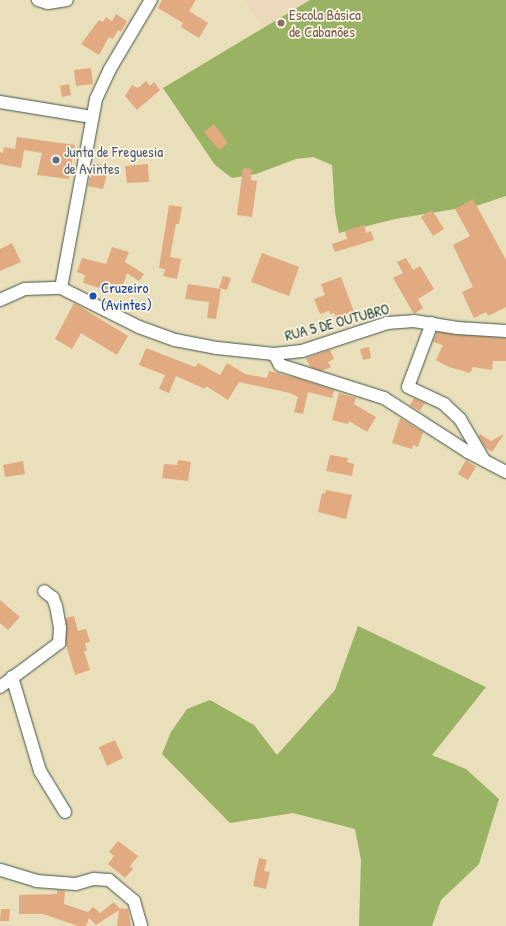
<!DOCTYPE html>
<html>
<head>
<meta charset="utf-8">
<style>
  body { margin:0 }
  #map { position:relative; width:506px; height:926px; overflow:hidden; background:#e9dfba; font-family:"Patrick Hand",sans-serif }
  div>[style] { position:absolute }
  .built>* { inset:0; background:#ecd8ba }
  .forest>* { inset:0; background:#9ab264 }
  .building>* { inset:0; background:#e1aa81 }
  .roads { filter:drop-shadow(0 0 1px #3d5548) drop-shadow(0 0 1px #3d5548) }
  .minor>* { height:12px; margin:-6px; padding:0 6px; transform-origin:6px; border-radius:6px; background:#fff }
  .dots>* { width:11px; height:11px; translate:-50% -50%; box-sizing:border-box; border:2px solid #fcf5e5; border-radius:50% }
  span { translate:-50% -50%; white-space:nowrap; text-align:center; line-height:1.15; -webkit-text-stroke:3.5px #fcf5e5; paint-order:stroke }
  .education-label { font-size:15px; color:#785e54 }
  .left { translate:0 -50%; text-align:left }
  .service-label { font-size:15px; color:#4e5e75 }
  .transit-label { font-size:15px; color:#164399 }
  .street-label { font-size:15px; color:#1f3d34 }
</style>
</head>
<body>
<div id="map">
  <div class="built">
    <div style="clip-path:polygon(243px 0,332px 0,277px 43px)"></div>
  </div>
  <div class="forest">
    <div style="clip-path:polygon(310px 0,506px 0,506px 196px,479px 205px,395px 219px,339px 233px,335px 212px,332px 165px,313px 157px,296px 159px,256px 174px,232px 178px,215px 165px,163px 88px)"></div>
    <div style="clip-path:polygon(358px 626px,486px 687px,432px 755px,466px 769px,499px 799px,479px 864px,441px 900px,432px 926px,359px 926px,361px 860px,355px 829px,293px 813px,230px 823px,162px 754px,171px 732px,187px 709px,210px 700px,254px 725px,277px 755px,335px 690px)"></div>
  </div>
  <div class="building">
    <div style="clip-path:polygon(162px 0,196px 0,189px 11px,208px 23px,199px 38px,181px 27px,183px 23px,158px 8px)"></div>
    <div style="clip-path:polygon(116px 14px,127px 21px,121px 32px,118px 30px,113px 39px,109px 37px,99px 55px,81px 44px,99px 20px,103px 22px,106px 17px,112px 21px)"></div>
    <div style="clip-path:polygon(91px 68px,93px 84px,76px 86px,74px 70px)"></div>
    <div style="clip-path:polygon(146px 81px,150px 86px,154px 82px,160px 90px,137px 110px,125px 96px,132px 85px,138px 88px)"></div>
    <div style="clip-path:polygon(69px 84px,71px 95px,62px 97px,60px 86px)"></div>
    <div style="clip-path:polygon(214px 124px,228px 143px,219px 150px,204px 132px)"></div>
    <div style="clip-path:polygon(17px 137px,75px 145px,69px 179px,37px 175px,42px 153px,24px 150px,21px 168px,0 164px,0 152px,3px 153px,4px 147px,15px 149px)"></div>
    <div style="clip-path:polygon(92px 163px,109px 166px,103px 189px,88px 186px)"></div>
    <div style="clip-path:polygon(148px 164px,149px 182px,127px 183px,125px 166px)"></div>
    <div style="clip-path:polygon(243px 168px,252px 169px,251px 180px,257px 181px,252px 217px,237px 215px)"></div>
    <div style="clip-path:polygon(473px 199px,506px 260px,506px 307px,488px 316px,486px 312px,474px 318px,462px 292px,473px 287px,453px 245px,470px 236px,455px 209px)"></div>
    <div style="clip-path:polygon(169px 205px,182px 207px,179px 224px,176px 224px,170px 257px,181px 259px,177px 279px,163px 276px,165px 269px,159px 268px)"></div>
    <div style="clip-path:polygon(432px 210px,444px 229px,433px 236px,421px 217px)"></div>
    <div style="clip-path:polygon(364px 225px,366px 233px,371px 231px,374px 240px,335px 252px,332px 244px,347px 239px,345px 231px)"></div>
    <div style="clip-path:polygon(12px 243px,21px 262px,0 271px,0 249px)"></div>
    <div style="clip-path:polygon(112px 247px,129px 252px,125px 262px,144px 274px,139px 281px,127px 273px,120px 294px,83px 283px,85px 275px,77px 272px,82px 258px,106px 264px)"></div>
    <div style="clip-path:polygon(262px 253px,299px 267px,289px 296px,251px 282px)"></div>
    <div style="clip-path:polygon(406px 258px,413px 270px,420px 266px,434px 289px,418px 299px,423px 308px,414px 314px,393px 278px,403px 273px,397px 262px)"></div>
    <div style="clip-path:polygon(223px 276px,231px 278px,227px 290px,219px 288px)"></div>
    <div style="clip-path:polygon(341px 277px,354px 312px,336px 318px,334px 313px,330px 314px,329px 311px,320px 314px,314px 299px,325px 295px,321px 284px)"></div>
    <div style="clip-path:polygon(188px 284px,221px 289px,216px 319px,207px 318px,209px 302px,185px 299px)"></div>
    <div style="clip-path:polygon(74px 303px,128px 336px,117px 355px,81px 333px,72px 349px,55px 339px)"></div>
    <div style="clip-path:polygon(437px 332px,506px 338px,506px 361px,493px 361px,492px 370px,473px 367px,470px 373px,449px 367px,436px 360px,443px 345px,433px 342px)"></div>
    <div style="clip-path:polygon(369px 347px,371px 358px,363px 360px,360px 349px)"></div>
    <div style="clip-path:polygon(146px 348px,195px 367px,198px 363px,220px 375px,227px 363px,245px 374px,267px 378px,269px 371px,297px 378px,334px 390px,332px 398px,308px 392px,303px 414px,294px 412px,298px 397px,290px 393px,239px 382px,228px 400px,206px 386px,205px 389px,176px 376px,169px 393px,159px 389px,165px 375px,139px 365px)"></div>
    <div style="clip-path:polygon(330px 350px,334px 359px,328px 362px,331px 367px,322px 371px,310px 367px,306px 358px)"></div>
    <div style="clip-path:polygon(339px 393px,356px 398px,354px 404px,376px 417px,367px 432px,349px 421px,348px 424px,332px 420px)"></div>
    <div style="clip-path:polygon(414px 398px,425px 403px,420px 411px,410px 405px)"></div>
    <div style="clip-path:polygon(400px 418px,423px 432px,418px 447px,413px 445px,412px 449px,392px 443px)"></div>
    <div style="clip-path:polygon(480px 434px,491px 441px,504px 434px,492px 452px,485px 447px,479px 437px)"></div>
    <div style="clip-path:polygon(330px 455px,348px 458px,347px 462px,354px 464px,352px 476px,326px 471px)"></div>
    <div style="clip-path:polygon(178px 460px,191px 462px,188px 481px,162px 478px,164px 464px,177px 465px)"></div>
    <div style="clip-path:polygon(466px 460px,476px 467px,468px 480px,458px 474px)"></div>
    <div style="clip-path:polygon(23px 461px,25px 474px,5px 477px,3px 465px)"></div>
    <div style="clip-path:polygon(326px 490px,352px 495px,346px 519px,318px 512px,322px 493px,325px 494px)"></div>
    <div style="clip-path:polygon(0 600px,20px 617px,8px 630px,0 623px)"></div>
    <div style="clip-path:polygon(74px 616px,78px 631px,86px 629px,90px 642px,85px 643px,87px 651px,84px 651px,90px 670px,75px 675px,66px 645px,66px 618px)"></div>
    <div style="clip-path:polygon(115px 740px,123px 758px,107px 766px,99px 747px)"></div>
    <div style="clip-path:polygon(118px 841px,138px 856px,130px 866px,133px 869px,125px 878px,108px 864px,114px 856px,109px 852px)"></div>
    <div style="clip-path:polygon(259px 858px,267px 860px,264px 871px,270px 872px,266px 889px,253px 886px)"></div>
    <div style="clip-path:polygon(57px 890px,65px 891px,64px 904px,88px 912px,93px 907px,100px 913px,114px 902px,119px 908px,128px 909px,131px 926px,117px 926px,119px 910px,96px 925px,89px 918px,86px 926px,78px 926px,43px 914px,19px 914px,19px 895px,57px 894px)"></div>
    <div style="clip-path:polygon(1px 909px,10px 909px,9px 921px,0 921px)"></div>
  </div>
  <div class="roads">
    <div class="minor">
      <div style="left:38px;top:0;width:10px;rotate:17deg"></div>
      <div style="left:48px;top:3px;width:19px;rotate:-9deg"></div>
      <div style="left:0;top:102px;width:93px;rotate:9.3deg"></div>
      <div style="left:61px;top:288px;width:192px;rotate:-79.5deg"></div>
      <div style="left:96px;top:99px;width:33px;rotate:-65deg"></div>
      <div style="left:110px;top:69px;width:80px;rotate:-59.3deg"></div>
      <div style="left:0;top:300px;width:27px;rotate:-24deg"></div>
      <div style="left:25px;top:289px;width:36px;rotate:-2deg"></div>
      <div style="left:61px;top:288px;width:87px;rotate:26.6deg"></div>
      <div style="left:139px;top:327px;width:38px;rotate:20deg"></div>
      <div style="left:175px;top:340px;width:43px;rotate:10.8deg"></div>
      <div style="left:217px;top:348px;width:57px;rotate:6deg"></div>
      <div style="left:274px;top:354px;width:28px;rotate:-6deg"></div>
      <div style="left:302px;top:351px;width:89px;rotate:-18.2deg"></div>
      <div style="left:387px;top:323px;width:27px;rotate:-4deg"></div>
      <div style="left:414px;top:321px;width:44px;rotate:9.2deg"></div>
      <div style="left:457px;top:328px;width:49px;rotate:3.5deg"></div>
      <div style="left:432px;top:323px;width:68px;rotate:110.6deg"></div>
      <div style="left:408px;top:387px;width:40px;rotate:25deg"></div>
      <div style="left:444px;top:404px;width:22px;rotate:43deg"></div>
      <div style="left:460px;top:419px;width:48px;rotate:59.7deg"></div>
      <div style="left:274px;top:354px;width:13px;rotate:61deg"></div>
      <div style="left:280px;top:365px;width:109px;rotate:17.6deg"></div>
      <div style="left:384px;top:398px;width:100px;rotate:32.7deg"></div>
      <div style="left:468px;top:452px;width:43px;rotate:27.8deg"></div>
      <div style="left:12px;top:677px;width:98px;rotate:73.4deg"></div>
      <div style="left:40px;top:771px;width:48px;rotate:58.6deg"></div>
      <div style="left:0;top:687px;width:74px;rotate:-36.7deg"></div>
      <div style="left:59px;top:643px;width:15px;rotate:-86deg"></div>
      <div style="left:60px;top:628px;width:22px;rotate:-100deg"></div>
      <div style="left:56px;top:606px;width:9px;rotate:-111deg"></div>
      <div style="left:53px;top:598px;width:11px;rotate:-142deg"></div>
      <div style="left:1px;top:870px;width:37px;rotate:17deg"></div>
      <div style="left:36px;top:881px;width:40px;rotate:4.3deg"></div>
      <div style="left:76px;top:884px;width:19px;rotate:-16deg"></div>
      <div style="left:94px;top:879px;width:15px;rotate:4deg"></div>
      <div style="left:109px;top:880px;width:33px;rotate:40deg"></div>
      <div style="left:134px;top:901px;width:26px;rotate:74deg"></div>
    </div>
  </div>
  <div class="dots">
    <div style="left:281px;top:23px;background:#8d6e63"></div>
    <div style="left:56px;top:160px;background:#5c6f8a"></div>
    <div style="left:93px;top:296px;background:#1a4fb4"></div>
  </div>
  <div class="education-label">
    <span class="left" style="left:289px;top:23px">Escola Básica<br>de Cabanões</span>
  </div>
  <div class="service-label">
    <span class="left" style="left:64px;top:160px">Junta de Freguesia<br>de Avintes</span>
  </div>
  <div class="transit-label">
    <span class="left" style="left:101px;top:296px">Cruzeiro<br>(Avintes)</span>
  </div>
  <div class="street-label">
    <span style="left:337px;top:322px;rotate:-15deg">RUA 5 DE OUTUBRO</span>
  </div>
</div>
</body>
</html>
